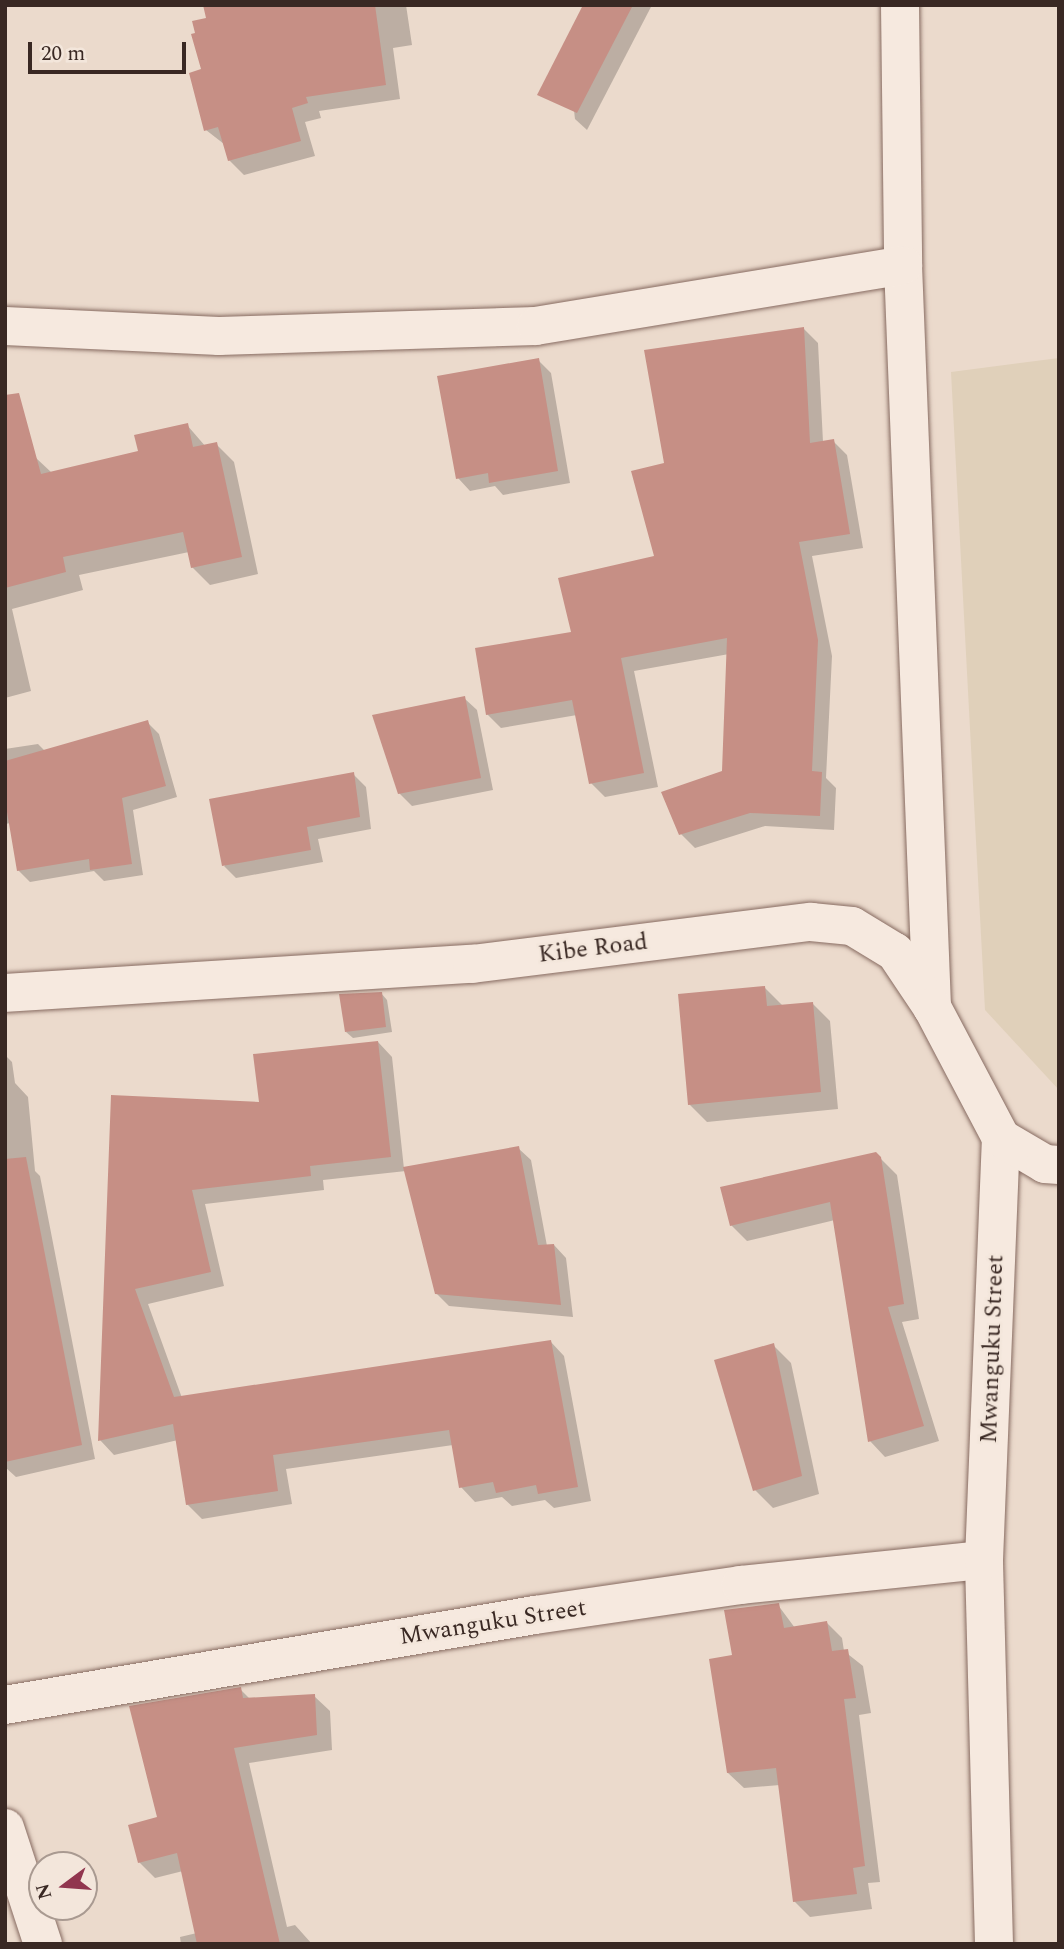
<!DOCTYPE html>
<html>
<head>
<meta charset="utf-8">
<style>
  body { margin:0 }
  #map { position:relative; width:1064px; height:1949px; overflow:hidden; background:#ebdacc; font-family:Spectral,serif }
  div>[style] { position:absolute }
  .farmland>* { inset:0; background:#e0d0ba }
  .shadow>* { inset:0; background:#0003 }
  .building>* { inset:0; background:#c68f85 }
  .roads { filter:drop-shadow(0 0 2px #876b61) drop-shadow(0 0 2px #876b61) }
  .street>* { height:38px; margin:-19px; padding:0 19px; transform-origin:19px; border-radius:19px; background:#f6e9df }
  .secondary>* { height:38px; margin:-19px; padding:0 19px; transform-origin:19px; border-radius:19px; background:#f6e9df }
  span { translate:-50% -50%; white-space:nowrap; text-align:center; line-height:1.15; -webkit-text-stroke:5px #f3e6db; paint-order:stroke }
  .street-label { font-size:24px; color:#392823 }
  .frame { position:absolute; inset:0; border:7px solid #392823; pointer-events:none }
  .north { position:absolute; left:28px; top:1851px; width:70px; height:70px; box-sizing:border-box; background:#f3e6db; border:2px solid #a99a91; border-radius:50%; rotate:254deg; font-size:19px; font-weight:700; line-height:28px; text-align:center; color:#392823 }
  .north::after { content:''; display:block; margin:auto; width:24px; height:32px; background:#91364f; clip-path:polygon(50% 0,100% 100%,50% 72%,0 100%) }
  .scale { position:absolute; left:28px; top:42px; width:158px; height:32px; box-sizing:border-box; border:4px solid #392823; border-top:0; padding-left:9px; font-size:21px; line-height:24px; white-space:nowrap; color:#392823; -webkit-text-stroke:5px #f3e6db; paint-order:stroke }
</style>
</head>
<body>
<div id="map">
  <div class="farmland">
    <div style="clip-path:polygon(1059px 358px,1059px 1090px,985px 1010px,951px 372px)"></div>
  </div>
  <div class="shadow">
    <div style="clip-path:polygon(207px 5px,406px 5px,412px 45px,393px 48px,400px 99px,319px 111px,321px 118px,305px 122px,315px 156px,244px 175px,229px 160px,224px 144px,206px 130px)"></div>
    <div style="clip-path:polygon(585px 5px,652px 5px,587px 130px,575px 119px,566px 43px)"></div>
    <div style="clip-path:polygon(804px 329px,818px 343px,823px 442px,833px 441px,847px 455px,863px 548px,812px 556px,832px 656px,826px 778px,836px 788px,834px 830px,765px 826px,695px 848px,681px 834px,724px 772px,729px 654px,634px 671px,658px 787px,605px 797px,591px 783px,577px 715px,501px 728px,487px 714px,656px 557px,666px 464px)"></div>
    <div style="clip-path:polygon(538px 360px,551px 373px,570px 483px,503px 495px,495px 486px,470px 491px,458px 478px)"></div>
    <div style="clip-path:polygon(187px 425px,206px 447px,216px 444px,234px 462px,258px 574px,210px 585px,192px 567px,189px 552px,79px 575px,83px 590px,12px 609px,31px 691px,5px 698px,5px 465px,35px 457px,52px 473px,140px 453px)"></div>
    <div style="clip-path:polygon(464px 698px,477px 710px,493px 790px,412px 806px,399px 793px)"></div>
    <div style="clip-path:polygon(147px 722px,159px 734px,177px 797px,133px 810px,143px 875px,104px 881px,94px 871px,30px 882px,18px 870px,11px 823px,5px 824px,5px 749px,38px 744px,45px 751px)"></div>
    <div style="clip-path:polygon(353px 774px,366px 787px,371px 829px,318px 839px,323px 862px,236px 878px,224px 866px)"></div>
    <div style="clip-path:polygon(764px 987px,783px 1006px,812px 1003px,830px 1021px,838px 1109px,707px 1122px,689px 1104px)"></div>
    <div style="clip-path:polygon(381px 993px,387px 1000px,392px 1032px,353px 1038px,346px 1032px)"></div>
    <div style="clip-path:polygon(378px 1042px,392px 1057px,404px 1169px,518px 1148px,531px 1160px,547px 1246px,554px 1245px,566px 1258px,573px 1317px,449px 1306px,436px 1293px,406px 1171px,323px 1180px,324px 1190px,205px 1204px,224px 1286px,148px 1304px,182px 1398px,550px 1341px,564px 1356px,591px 1501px,554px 1508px,545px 1500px,512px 1506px,502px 1497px,475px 1502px,461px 1487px,453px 1445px,286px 1469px,292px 1504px,202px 1519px,187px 1504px,178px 1440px,114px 1455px,100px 1440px,112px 1097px,261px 1103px)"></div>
    <div style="clip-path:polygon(5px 1055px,12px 1062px,15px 1083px,28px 1097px,35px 1171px,40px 1176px,95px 1459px,16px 1477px,5px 1467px)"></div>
    <div style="clip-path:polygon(880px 1158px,897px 1175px,919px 1319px,902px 1322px,939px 1441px,885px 1457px,870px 1441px,835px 1220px,747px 1241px,731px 1225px)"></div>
    <div style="clip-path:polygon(773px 1345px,791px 1363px,819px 1494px,773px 1508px,755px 1490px)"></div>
    <div style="clip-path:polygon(778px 1605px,795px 1628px,826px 1622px,842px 1638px,844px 1651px,863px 1666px,871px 1713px,859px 1715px,880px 1882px,868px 1883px,872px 1909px,810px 1917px,794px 1901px,780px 1785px,744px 1788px,728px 1773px,734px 1656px)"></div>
    <div style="clip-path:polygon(240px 1689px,250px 1699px,314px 1696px,330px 1711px,332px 1750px,249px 1763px,287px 1927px,295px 1925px,312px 1944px,181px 1944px,180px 1937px,197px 1933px,183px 1871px,155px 1878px,139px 1862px,159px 1818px)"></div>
  </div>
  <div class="building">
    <div style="clip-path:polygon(203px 5px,375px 5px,386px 85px,306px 97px,308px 103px,292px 108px,301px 141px,228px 161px,218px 127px,204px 131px,189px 73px,201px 69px,191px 34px,195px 33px,192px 21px,206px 18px)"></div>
    <div style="clip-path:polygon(583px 5px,633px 5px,577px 113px,537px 95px)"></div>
    <div style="clip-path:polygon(804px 327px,810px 443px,834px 439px,850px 534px,799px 542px,818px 640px,812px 771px,822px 772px,820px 816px,750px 813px,679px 835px,661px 792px,722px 771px,727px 638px,621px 658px,644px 773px,589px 784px,572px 700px,486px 715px,475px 648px,571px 632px,558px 578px,654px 556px,631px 471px,664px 463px,644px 350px)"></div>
    <div style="clip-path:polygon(539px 358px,558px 471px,489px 483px,488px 473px,456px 479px,437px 376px)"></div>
    <div style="clip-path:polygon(19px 393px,41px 474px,138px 451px,134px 435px,188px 423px,193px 447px,217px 442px,242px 557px,191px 568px,183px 532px,63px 557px,66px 572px,5px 588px,5px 395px)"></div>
    <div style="clip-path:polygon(465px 696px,481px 778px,398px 794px,372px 715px)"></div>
    <div style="clip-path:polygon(148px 720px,166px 786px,122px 798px,132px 864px,90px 870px,89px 859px,17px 871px,5px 800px,5px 761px)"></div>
    <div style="clip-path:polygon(354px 772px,360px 817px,307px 827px,311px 850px,222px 866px,209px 799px)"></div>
    <div style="clip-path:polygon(765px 986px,767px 1006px,813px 1002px,821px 1092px,688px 1105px,678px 994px)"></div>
    <div style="clip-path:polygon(382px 992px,386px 1027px,345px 1032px,339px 994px)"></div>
    <div style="clip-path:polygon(378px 1041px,391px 1157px,310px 1166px,311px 1176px,192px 1190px,211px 1272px,135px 1289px,174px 1397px,551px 1340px,578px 1487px,538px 1494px,536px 1485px,496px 1493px,493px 1482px,459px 1488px,449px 1430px,273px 1455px,278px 1491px,186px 1505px,173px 1424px,98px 1441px,111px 1095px,259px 1102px,253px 1054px)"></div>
    <div style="clip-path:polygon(519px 1146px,538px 1245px,554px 1244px,561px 1305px,435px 1294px,403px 1167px)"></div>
    <div style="clip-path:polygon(876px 1152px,881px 1157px,904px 1304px,888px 1307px,924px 1426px,868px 1442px,830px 1202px,730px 1226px,720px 1187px)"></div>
    <div style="clip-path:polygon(26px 1157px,82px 1445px,5px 1462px,5px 1159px)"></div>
    <div style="clip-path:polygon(774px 1343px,802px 1476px,753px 1491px,714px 1360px)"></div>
    <div style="clip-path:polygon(779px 1603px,784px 1628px,827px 1621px,832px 1651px,848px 1649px,856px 1698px,844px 1699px,865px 1866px,853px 1868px,857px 1894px,793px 1902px,776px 1768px,727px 1773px,709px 1659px,732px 1655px,724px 1610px)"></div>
    <div style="clip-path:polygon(241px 1687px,243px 1698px,315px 1694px,317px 1735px,234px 1748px,280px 1944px,197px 1944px,177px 1853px,138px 1863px,128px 1825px,157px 1817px,129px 1706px)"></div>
  </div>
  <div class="roads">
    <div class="street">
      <div style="left:900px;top:5px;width:260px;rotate:89.3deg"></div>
      <div style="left:903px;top:265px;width:743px;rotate:87.76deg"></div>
      <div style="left:5px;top:326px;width:214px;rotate:2.7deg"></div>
      <div style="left:219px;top:336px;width:317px;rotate:-1.8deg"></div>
      <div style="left:536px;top:326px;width:372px;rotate:-9.4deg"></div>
      <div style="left:5px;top:1705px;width:538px;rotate:-9.64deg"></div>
      <div style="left:535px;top:1615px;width:208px;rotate:-8.3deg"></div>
      <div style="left:741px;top:1585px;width:244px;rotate:-5.9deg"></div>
      <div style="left:5px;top:1828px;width:122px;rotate:71.9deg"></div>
      <div style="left:994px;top:1944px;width:384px;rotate:-91.5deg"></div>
      <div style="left:984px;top:1560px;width:422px;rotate:-87.7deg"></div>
    </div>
    <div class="secondary">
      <div style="left:5px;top:993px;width:468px;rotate:-3.6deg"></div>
      <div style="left:472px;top:964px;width:342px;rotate:-7.1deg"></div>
      <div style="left:811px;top:922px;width:41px;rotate:5.6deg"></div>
      <div style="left:852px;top:926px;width:50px;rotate:31.2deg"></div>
      <div style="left:895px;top:952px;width:66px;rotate:56.1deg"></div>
      <div style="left:932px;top:1007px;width:148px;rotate:62.2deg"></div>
      <div style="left:1001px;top:1138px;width:51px;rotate:30.6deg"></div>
      <div style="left:1045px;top:1164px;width:14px;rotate:4deg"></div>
    </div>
  </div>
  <div class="street-label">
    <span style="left:593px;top:949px;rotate:-7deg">Kibe Road</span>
    <span style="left:993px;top:1349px;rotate:-88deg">Mwanguku Street</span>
    <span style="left:493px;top:1623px;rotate:-9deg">Mwanguku Street</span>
  </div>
  <div class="frame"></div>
  <div class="north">N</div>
  <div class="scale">20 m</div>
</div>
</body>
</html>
